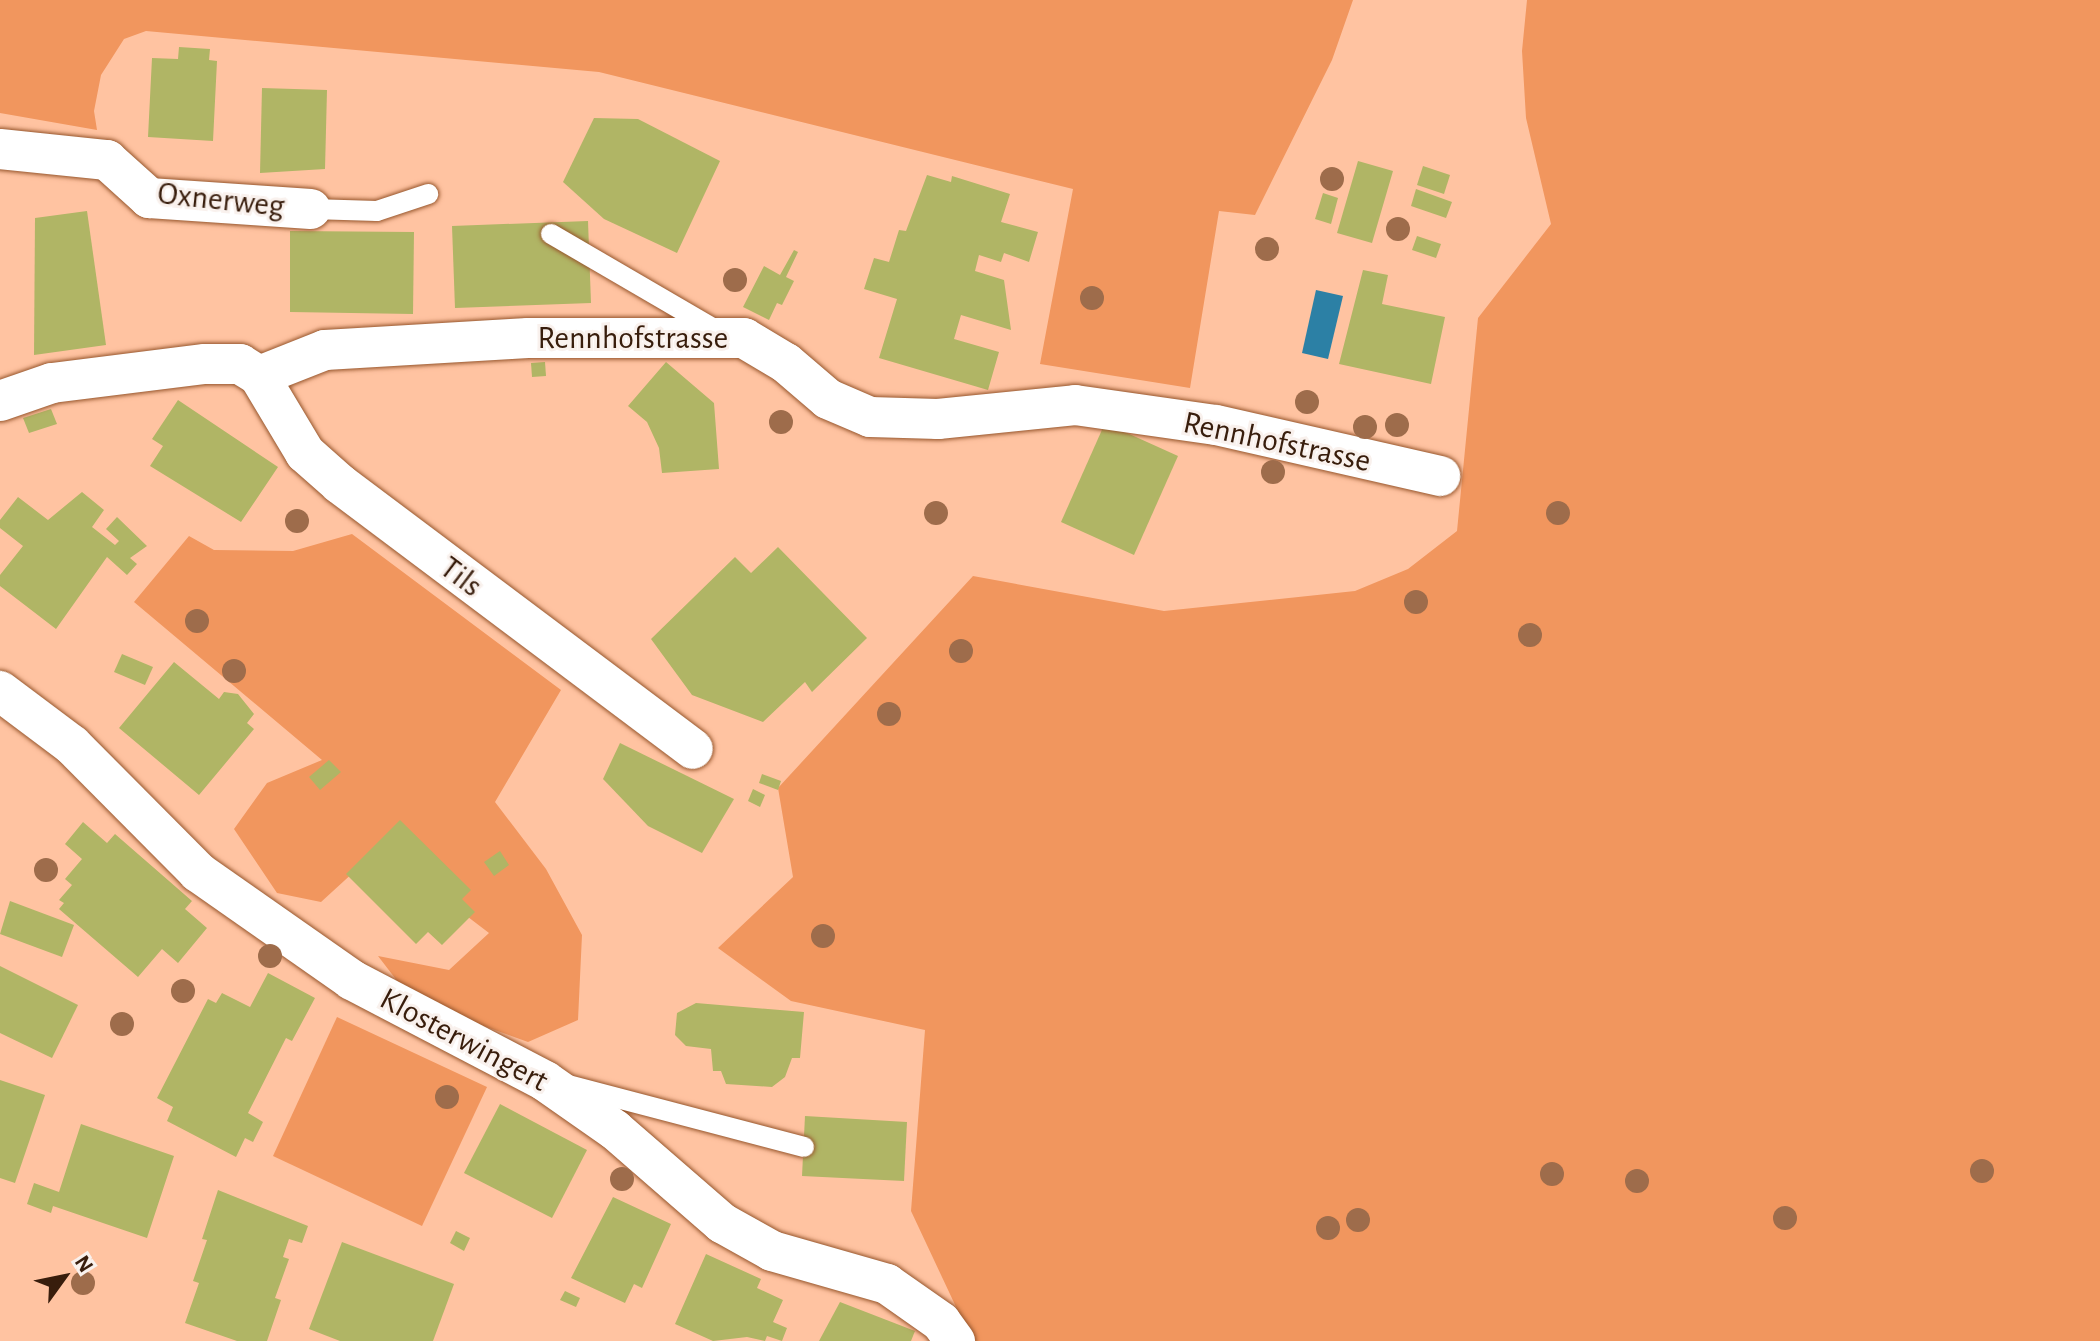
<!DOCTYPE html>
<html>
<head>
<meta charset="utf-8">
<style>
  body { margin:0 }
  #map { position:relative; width:2100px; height:1341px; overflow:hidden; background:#ffc3a1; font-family:"Alegreya Sans",sans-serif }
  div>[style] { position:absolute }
  .green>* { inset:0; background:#f1965e }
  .water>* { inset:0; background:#2c80a5 }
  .building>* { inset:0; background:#b0b565 }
  .roads { filter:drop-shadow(0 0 2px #97562c) drop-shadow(0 0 2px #97562c) }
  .service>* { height:20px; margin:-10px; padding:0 10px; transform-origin:10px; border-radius:10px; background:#fff }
  .minor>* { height:40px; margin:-20px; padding:0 20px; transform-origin:20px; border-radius:20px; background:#fff }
  .trees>* { width:24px; height:24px; margin:-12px; border-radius:50%; background:#9e6c4b }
  span { translate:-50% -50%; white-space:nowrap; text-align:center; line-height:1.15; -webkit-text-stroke:6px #f9f1ed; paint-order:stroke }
  .street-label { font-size:32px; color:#381d0c }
  .north { position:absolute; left:24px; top:1237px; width:80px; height:80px; -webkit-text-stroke:6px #f9f1ed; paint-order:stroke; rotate:57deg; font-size:22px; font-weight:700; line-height:32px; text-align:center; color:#381d0c }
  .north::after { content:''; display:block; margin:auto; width:28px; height:36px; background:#381d0c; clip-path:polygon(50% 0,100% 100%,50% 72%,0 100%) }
</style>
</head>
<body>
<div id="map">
  <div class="green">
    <div style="clip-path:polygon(0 0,1353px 0,1332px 60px,1255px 215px,1219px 211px,1190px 388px,1040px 364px,1073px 189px,599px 72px,146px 31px,124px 39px,101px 75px,94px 111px,97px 130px,0 113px)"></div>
    <div style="clip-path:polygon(1527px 0,2100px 0,2100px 1341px,972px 1341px,911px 1211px,925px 1030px,791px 1001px,718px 948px,793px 877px,778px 788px,973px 576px,1164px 611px,1355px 591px,1408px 569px,1457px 531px,1478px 318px,1551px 224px,1526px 118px,1522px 51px)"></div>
    <div style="clip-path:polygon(352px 534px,561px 690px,495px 802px,546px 869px,582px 935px,578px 1020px,528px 1042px,473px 1022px,398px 982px,378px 956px,449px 970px,489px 933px,379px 849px,321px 902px,277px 893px,234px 829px,267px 783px,322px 760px,134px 602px,189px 536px,214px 550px,293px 551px)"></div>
    <div style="clip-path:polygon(337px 1017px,487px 1087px,422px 1226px,273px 1156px)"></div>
  </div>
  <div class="water">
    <div style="clip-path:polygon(1316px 290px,1343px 296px,1328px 359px,1302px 353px)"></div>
  </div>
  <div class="building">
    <div style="clip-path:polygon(179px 47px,210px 49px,209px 60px,217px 61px,213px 141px,148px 137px,152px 58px,178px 59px)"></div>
    <div style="clip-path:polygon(262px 88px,327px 90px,325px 169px,260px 173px)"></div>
    <div style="clip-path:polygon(594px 118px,638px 119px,720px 161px,677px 253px,604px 219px,563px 182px)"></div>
    <div style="clip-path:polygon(1358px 161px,1393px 171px,1372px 243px,1337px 233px)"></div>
    <div style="clip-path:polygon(1423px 166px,1450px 175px,1444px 194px,1417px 185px)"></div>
    <div style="clip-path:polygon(927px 175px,951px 182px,952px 176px,1010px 194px,1001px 222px,1038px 232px,1029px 262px,1004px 253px,1001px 262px,979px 255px,975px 271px,1004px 280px,1011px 330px,961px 315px,954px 339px,999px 352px,988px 390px,879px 358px,897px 299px,864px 289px,874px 258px,889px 262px,899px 230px,906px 231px)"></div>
    <div style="clip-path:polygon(1416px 189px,1452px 202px,1446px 218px,1411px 206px)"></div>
    <div style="clip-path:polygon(1323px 193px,1338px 198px,1331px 224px,1315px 219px)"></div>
    <div style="clip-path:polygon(87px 211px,106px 345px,34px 355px,35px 218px)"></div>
    <div style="clip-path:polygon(588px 221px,591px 303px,455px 308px,452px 226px)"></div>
    <div style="clip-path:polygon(290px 231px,414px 232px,413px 314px,290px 312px)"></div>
    <div style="clip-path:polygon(1417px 236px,1441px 244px,1436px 258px,1412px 250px)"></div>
    <div style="clip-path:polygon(794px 250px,798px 252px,786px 277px,794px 281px,782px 305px,777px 303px,769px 320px,743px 307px,764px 266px,780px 275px)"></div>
    <div style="clip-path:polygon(1363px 270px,1388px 275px,1382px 304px,1445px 317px,1431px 384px,1339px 364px)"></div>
    <div style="clip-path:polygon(545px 362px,546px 376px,532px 377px,531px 363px)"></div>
    <div style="clip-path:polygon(666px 362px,714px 403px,719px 469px,662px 473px,659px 448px,647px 422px,628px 406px)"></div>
    <div style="clip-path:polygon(178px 400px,278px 467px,241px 522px,150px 466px,163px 446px,152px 439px)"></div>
    <div style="clip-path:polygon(51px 409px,57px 424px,29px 433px,23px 418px)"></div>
    <div style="clip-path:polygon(1105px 423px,1178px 456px,1134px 555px,1061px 522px)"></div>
    <div style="clip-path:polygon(82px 492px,104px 510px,92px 527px,115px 545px,119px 541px,106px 529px,117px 517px,147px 546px,130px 558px,137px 564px,127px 575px,107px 557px,56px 629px,0 586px,0 575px,23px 546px,0 528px,0 520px,18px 497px,48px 520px)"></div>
    <div style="clip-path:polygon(778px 547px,867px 638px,812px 692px,805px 682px,763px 722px,692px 695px,651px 639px,735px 557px,751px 573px)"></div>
    <div style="clip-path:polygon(122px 654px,153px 667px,145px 685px,114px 672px)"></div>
    <div style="clip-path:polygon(174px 662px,219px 699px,224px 692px,238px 694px,254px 714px,247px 723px,254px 729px,199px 795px,119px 728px)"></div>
    <div style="clip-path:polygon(620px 743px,734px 799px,702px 853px,648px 826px,603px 779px)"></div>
    <div style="clip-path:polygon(329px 760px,341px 772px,320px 790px,309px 777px)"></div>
    <div style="clip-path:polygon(762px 774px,781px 781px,778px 790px,759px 783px)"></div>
    <div style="clip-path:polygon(753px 789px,765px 795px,760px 807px,748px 801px)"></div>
    <div style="clip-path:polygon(400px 820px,471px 890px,462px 899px,475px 912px,442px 945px,428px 932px,416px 944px,346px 874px)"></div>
    <div style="clip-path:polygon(83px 822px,107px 843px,115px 834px,192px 901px,185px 909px,207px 928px,178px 963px,162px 949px,138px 977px,59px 909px,64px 903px,59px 900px,72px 885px,65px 879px,82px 859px,65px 844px)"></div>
    <div style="clip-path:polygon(500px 851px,509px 865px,494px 876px,484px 862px)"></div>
    <div style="clip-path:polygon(10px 901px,74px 925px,62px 957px,0 934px)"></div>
    <div style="clip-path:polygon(0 966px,78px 1005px,52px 1058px,0 1033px)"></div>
    <div style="clip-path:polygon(268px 973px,315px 998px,292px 1041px,286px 1038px,248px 1113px,263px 1122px,253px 1142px,245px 1138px,236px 1157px,167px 1121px,173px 1107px,157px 1098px,208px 999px,216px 1003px,222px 993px,250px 1007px)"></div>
    <div style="clip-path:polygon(696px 1003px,804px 1012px,800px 1058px,792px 1058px,785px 1077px,772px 1087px,726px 1084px,721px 1071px,713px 1071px,711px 1049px,686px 1046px,675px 1035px,677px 1013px)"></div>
    <div style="clip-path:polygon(0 1080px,45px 1095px,15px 1183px,0 1178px)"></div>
    <div style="clip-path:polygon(500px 1104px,587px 1150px,552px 1218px,464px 1173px)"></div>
    <div style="clip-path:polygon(805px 1116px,907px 1122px,904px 1181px,802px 1176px)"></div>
    <div style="clip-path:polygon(81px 1124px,174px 1156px,147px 1238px,53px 1206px,51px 1213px,27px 1204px,34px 1183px,59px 1192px)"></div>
    <div style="clip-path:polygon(218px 1190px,308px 1226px,302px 1243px,289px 1239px,283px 1257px,289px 1259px,275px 1298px,281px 1300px,267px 1341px,237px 1341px,185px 1323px,199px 1283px,193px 1281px,207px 1240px,202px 1239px)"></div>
    <div style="clip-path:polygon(613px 1197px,671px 1224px,642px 1288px,634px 1284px,625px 1303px,571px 1278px)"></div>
    <div style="clip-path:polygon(456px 1231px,470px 1238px,464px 1251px,450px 1243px)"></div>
    <div style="clip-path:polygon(342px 1242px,454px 1284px,433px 1341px,340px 1341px,309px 1329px)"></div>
    <div style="clip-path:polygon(706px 1254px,761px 1279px,757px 1288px,783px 1300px,773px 1322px,787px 1328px,782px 1341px,767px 1336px,765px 1341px,747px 1337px,713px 1341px,675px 1324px)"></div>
    <div style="clip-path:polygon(565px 1291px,580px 1298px,576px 1307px,560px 1300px)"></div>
    <div style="clip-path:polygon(840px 1302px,915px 1331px,911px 1341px,819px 1341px)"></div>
  </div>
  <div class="roads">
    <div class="service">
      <div style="left:311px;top:209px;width:66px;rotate:1.7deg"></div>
      <div style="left:377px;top:211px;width:54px;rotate:-18.4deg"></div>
      <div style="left:551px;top:234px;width:191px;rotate:30.2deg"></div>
      <div style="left:568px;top:1085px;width:244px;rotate:14.7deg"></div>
    </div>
    <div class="minor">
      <div style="left:0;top:149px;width:108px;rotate:5.9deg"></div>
      <div style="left:107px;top:160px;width:57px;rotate:42.1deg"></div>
      <div style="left:149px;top:198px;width:162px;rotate:3.9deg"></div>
      <div style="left:259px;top:376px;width:90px;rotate:59.1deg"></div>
      <div style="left:305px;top:453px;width:47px;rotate:41.5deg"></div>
      <div style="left:340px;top:484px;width:441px;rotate:36.9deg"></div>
      <div style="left:0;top:401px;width:55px;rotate:-19.1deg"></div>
      <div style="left:52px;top:383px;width:154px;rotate:-7.1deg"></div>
      <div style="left:205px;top:364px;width:35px"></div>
      <div style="left:240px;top:364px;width:22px;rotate:32deg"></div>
      <div style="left:259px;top:376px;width:71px;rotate:-21.5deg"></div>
      <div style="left:325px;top:350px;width:203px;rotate:-3.4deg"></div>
      <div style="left:528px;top:338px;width:216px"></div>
      <div style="left:744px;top:338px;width:49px;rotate:30.8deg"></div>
      <div style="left:786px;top:363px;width:55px;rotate:40.6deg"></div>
      <div style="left:828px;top:399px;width:46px;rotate:23.2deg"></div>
      <div style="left:870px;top:417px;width:68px;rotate:1.7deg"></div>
      <div style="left:938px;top:419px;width:138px;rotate:-5.8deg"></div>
      <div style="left:1075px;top:405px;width:142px;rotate:8.1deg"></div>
      <div style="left:1216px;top:425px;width:230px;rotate:12.8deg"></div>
      <div style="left:0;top:691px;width:90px;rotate:36.9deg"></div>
      <div style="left:72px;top:745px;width:179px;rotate:45.2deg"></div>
      <div style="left:198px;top:872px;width:188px;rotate:35deg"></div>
      <div style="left:352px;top:980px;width:218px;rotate:27.6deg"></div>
      <div style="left:545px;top:1081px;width:85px;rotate:35deg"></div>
      <div style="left:615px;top:1130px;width:142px;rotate:41deg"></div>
      <div style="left:722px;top:1223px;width:57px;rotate:29.2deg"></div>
      <div style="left:772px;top:1251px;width:120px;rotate:16deg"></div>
      <div style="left:887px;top:1284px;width:66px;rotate:35.1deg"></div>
      <div style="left:941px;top:1322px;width:24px;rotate:54deg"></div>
    </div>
  </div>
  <div class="trees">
    <div style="left:1332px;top:179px"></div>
    <div style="left:1398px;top:229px"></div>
    <div style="left:1267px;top:249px"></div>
    <div style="left:735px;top:280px"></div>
    <div style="left:1092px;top:298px"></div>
    <div style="left:1307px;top:402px"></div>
    <div style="left:781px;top:422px"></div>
    <div style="left:1397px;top:425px"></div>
    <div style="left:1365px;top:427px"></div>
    <div style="left:1273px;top:472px"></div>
    <div style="left:936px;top:513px"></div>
    <div style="left:1558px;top:513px"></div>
    <div style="left:297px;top:521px"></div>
    <div style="left:1416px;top:602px"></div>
    <div style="left:197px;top:621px"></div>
    <div style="left:1530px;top:635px"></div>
    <div style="left:961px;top:651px"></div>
    <div style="left:234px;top:671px"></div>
    <div style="left:889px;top:714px"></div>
    <div style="left:46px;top:870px"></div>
    <div style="left:823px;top:936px"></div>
    <div style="left:270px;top:956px"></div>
    <div style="left:183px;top:991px"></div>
    <div style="left:122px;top:1024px"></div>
    <div style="left:447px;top:1097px"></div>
    <div style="left:1982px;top:1171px"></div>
    <div style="left:1552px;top:1174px"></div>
    <div style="left:622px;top:1179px"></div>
    <div style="left:1637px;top:1181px"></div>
    <div style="left:1785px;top:1218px"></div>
    <div style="left:1358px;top:1220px"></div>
    <div style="left:1328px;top:1228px"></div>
    <div style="left:83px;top:1283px"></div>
  </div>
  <div class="street-label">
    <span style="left:221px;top:200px;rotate:6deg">Oxnerweg</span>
    <span style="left:633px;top:338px">Rennhofstrasse</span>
    <span style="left:1277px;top:442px;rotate:12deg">Rennhofstrasse</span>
    <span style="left:461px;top:577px;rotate:37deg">Tils</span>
    <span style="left:464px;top:1040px;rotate:28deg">Klosterwingert</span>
  </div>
  <div class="north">N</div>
</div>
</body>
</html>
